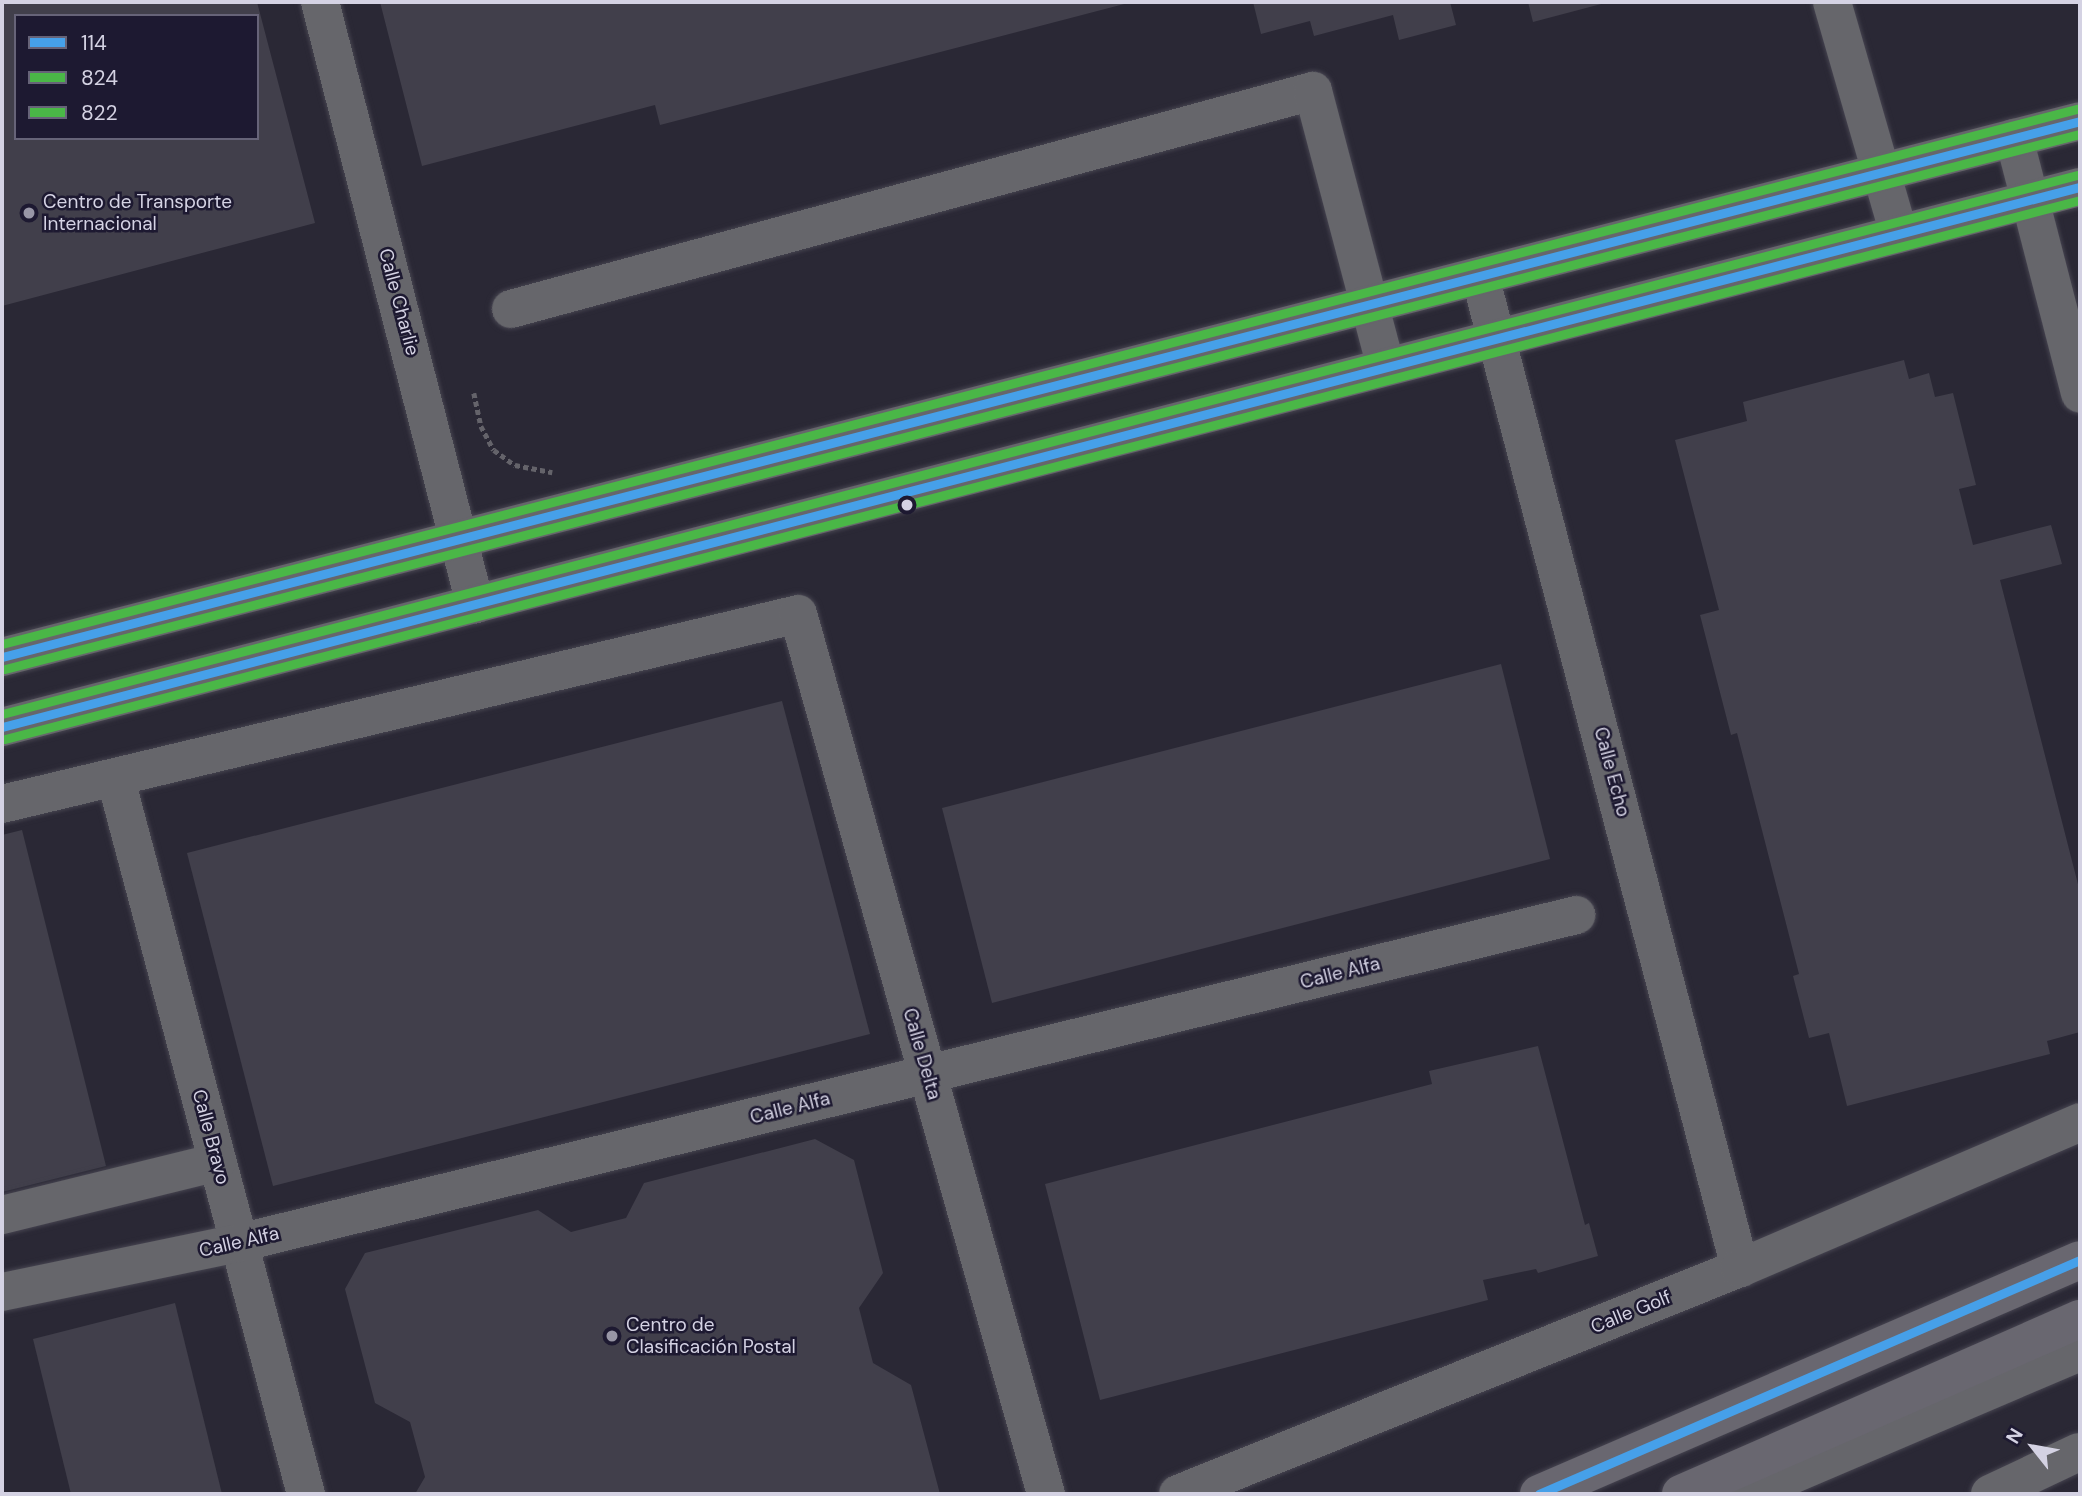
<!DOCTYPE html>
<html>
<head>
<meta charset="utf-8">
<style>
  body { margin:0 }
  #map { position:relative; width:2082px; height:1496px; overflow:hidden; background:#2a2835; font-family:"DM Sans",sans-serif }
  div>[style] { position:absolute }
  .building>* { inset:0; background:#413f4b }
  .path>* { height:4.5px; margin-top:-2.25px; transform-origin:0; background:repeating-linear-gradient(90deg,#64636a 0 5px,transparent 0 8.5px) }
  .roads { filter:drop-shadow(0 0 2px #464450) drop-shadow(0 0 2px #464450) }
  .minor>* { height:38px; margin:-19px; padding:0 19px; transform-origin:19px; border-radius:19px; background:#66666b }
  .major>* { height:38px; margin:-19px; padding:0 19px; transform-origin:19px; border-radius:19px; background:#696770 }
  .bus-1>* { height:9px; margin:-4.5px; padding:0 4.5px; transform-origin:4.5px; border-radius:4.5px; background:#46a0e9 }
  .bus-2>* { height:9px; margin:-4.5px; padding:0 4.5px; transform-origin:4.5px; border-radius:4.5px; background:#4ab747 }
  .bus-3>* { height:9px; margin:-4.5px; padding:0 4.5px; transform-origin:4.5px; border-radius:4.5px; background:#4ab747 }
  .dots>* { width:19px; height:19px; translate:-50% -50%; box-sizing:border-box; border:4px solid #1d1931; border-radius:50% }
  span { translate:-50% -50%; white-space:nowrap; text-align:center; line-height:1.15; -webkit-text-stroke:5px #1d1931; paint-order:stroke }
  .poi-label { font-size:19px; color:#d4d2e3 }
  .left { translate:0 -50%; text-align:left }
  .street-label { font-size:19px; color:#d4d2e3 }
  .frame { position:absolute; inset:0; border:4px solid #d4d2e3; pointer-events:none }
  .legend { position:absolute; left:14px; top:14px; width:245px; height:126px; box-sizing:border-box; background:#1d1931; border:2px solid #666378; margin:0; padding:9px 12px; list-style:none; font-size:21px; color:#d4d2e3 }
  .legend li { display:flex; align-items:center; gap:14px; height:35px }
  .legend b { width:35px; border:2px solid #666378 }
  .north { position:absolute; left:1998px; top:1412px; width:70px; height:70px; -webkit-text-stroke:5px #1d1931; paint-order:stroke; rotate:301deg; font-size:19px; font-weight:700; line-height:28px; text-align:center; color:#d4d2e3 }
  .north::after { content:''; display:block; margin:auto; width:24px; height:32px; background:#d4d2e3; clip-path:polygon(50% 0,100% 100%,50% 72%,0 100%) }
</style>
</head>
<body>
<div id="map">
  <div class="building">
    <div style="clip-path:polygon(evenodd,2px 2px,257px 2px,315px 223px,2px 306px,2px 2px,16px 16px,257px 16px,257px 138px,16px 138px,16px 16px)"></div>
    <div style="clip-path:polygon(380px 2px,1128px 2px,1128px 3px,660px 125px,655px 105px,422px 166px)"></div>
    <div style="clip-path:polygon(1253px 2px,1450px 2px,1456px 25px,1399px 40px,1393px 15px,1314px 36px,1310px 21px,1261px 34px)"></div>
    <div style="clip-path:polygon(1528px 2px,1605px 2px,1605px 3px,1533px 22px)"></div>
    <div style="clip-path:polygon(1904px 360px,1909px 379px,1929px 373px,1935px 397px,1953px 393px,1976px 485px,1959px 489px,1973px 545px,2051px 525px,2062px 564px,2000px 580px,2080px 892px,2080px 1032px,2047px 1041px,2050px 1054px,1847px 1106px,1829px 1033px,1809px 1038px,1793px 976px,1799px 974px,1737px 733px,1731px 735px,1700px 615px,1719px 610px,1675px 440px,1747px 421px,1743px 402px)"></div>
    <div style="clip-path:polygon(1501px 664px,1550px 859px,992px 1003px,942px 808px)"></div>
    <div style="clip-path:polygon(782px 701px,870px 1034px,273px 1186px,187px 853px)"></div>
    <div style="clip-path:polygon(22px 830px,106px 1166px,2px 1192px,2px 835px)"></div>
    <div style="clip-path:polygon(1538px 1046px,1585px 1225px,1589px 1223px,1598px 1256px,1538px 1273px,1536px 1269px,1483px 1280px,1488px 1300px,1100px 1400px,1045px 1184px,1432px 1084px,1429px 1071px)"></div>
    <div style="clip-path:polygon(815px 1139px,854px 1160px,883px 1273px,859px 1308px,873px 1363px,911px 1385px,940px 1494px,415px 1494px,425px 1477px,410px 1422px,375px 1403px,345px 1289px,365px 1253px,538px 1210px,571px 1232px,626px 1218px,644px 1183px)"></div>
    <div style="clip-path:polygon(175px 1303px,222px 1494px,71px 1494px,33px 1339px)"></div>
  </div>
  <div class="path">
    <div style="left:474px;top:393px;width:34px;rotate:78deg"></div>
    <div style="left:481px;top:426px;width:27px;rotate:62deg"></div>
    <div style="left:494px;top:450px;width:26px;rotate:36deg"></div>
    <div style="left:515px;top:465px;width:38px;rotate:11deg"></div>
  </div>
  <div class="roads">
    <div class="minor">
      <div style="left:320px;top:2px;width:622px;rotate:75.56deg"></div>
      <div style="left:1832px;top:2px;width:241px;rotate:73.9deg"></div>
      <div style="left:2014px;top:138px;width:264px;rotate:75.5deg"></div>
      <div style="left:1480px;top:276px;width:1026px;rotate:75.31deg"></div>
      <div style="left:511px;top:309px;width:831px;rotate:-15.21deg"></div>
      <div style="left:1313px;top:91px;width:285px;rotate:75.2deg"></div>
      <div style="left:2px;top:657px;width:2146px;rotate:-14.46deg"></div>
      <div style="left:2px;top:727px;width:2147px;rotate:-14.57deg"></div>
      <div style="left:116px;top:780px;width:739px;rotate:75.1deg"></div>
      <div style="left:2px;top:804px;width:818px;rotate:-13.42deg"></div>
      <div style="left:798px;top:614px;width:914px;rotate:74.26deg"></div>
      <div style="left:2px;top:1215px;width:221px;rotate:-13.8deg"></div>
      <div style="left:2px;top:1292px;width:242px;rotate:-11.7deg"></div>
      <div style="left:239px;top:1243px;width:1377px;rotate:-13.78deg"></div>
      <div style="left:1178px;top:1494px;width:606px;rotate:-21.91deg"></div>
      <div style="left:1740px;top:1268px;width:370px;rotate:-23.2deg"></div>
      <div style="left:1747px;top:1494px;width:362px;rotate:-23.1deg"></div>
      <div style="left:1990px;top:1494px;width:98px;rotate:-25.3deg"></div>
    </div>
    <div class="major">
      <div style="left:1539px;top:1494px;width:589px;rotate:-23.39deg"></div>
      <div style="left:1681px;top:1494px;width:436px;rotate:-23.7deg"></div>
    </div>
  </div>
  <div class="bus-1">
    <div style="left:2px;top:657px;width:2146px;rotate:-14.46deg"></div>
    <div style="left:2px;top:727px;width:2147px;rotate:-14.57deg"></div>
    <div style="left:1539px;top:1494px;width:589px;rotate:-23.39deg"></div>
  </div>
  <div class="bus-2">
    <div style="left:5px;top:669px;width:2143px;rotate:-14.46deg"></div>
    <div style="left:5px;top:739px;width:2144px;rotate:-14.56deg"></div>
  </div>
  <div class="bus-3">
    <div style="left:2px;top:644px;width:2143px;rotate:-14.46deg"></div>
    <div style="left:2px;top:714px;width:2144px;rotate:-14.56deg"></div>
  </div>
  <div class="dots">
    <div style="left:29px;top:213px;background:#9896a6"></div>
    <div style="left:907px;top:505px;background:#d4d2e3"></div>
    <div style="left:612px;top:1336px;background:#9896a6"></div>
  </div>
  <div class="poi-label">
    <span class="left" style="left:43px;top:213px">Centro de Transporte<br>Internacional</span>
    <span class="left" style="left:626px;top:1336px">Centro de<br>Clasificación Postal</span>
  </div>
  <div class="street-label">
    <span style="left:399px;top:302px;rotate:75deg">Calle Charlie</span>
    <span style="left:1612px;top:772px;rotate:75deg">Calle Echo</span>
    <span style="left:1340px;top:973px;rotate:-14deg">Calle Alfa</span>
    <span style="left:922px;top:1054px;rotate:74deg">Calle Delta</span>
    <span style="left:790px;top:1108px;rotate:-14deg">Calle Alfa</span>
    <span style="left:211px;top:1137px;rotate:75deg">Calle Bravo</span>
    <span style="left:239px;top:1242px;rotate:-13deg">Calle Alfa</span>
    <span style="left:1631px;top:1312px;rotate:-22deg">Calle Golf</span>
  </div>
  <div class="frame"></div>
  <ul class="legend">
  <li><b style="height:9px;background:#46a0e9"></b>114</li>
  <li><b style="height:9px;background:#4ab747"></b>824</li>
  <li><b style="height:9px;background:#4ab747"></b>822</li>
  </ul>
  <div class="north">N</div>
</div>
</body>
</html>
